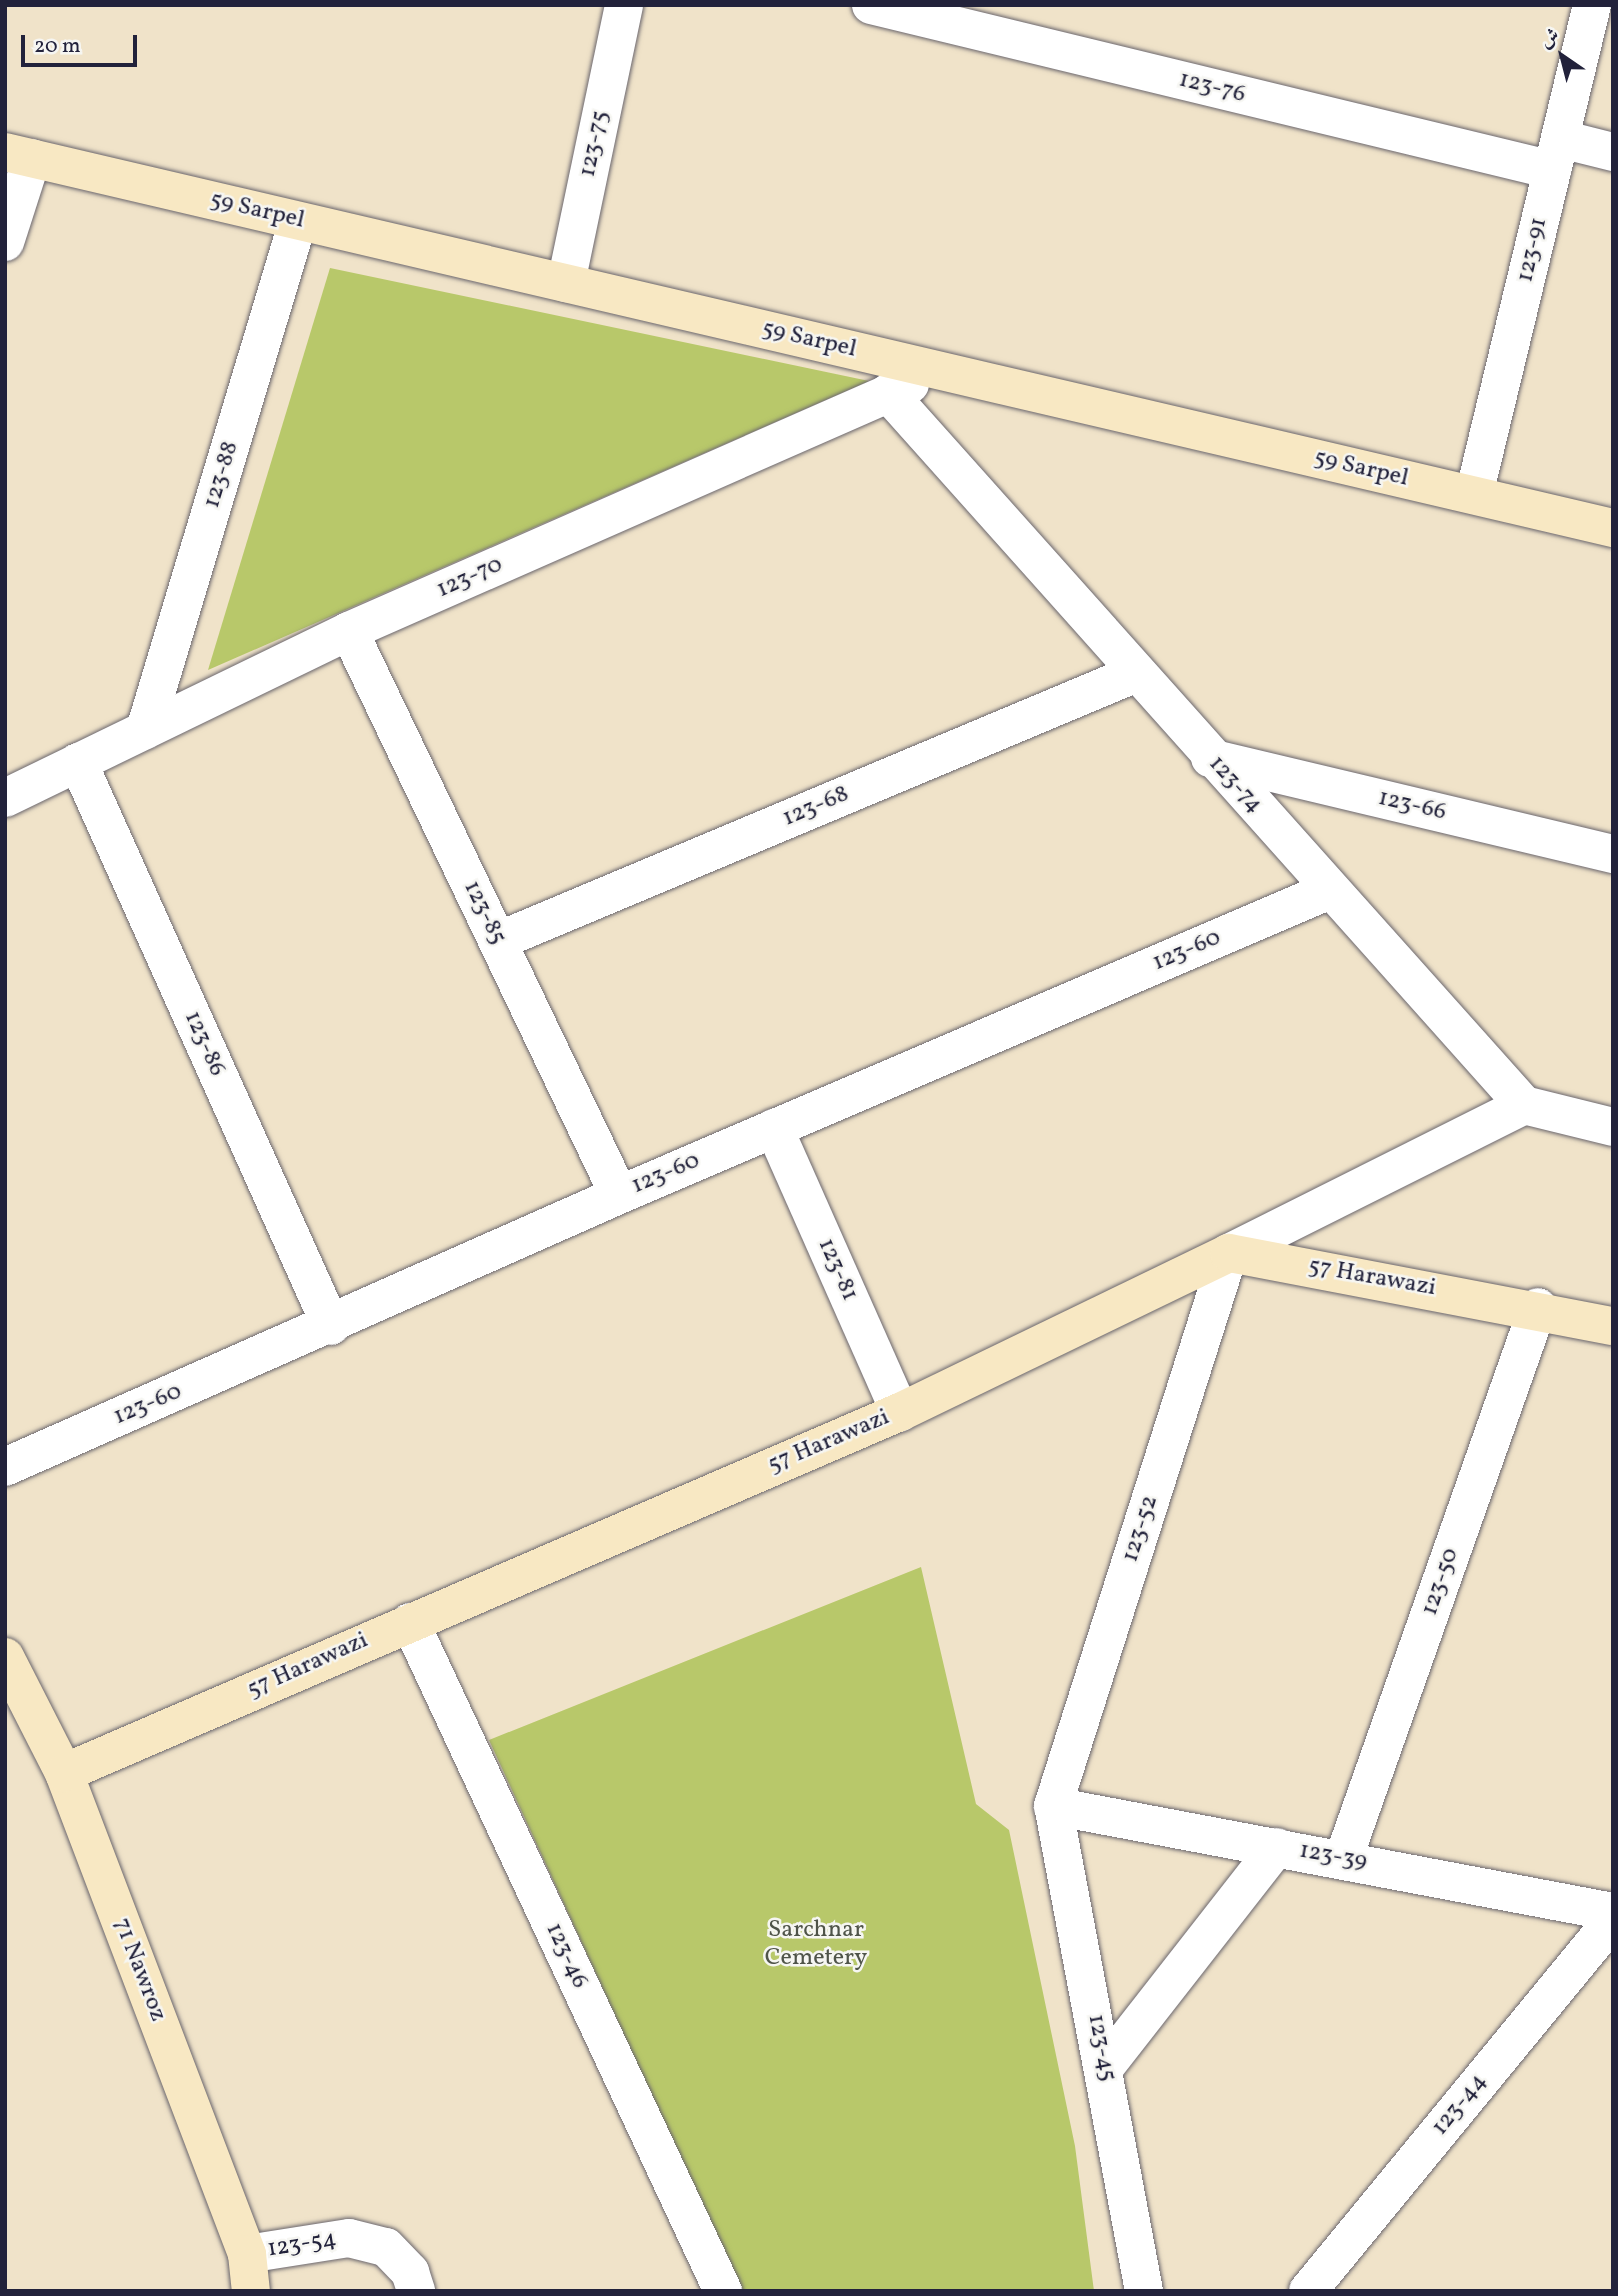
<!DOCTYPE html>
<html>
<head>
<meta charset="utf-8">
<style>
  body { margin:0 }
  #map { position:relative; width:1618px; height:2296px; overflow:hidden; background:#f0e3c9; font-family:Vollkorn,Amiri,serif }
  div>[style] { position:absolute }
  .green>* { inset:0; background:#b8c86a }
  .roads { filter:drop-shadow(0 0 2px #6a666d) drop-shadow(0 0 2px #6a666d) }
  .street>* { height:38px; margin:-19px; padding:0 19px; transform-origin:19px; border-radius:19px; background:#fff }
  .secondary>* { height:38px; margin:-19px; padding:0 19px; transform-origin:19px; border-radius:19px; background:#f8e8c3 }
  span { translate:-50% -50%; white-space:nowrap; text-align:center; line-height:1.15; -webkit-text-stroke:5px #f6f6f2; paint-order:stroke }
  .street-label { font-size:24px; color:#22223b }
  .park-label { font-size:24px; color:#4f5449 }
  .frame { position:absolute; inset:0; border:7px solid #22223b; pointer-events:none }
  .north { position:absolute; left:1527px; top:21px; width:70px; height:70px; -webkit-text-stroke:5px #f6f6f2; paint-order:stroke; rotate:325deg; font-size:19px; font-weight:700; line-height:28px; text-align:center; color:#22223b }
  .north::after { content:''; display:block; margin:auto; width:24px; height:32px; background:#22223b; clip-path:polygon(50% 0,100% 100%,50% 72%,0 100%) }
  .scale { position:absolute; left:21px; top:35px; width:116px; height:32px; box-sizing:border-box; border:4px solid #22223b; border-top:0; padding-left:9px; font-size:21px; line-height:24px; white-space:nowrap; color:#22223b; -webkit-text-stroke:5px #f6f6f2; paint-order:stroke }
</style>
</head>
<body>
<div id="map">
  <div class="green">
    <div style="clip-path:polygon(330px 268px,869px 381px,208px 670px)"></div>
    <div style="clip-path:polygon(921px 1567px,976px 1804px,1009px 1830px,1075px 2146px,1094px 2291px,741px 2291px,489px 1740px)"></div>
  </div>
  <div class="roads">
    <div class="street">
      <div style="left:871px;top:5px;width:701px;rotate:13.62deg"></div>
      <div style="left:1561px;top:139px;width:54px;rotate:14deg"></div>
      <div style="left:5px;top:242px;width:88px;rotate:-72.2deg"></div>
      <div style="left:566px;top:283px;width:284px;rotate:-78.2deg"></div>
      <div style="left:888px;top:393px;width:955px;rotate:48.23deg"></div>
      <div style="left:1524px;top:1105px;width:92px;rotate:13.9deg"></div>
      <div style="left:1474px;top:495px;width:504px;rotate:-76.46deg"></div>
      <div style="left:349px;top:631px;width:625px;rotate:64.42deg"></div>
      <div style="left:145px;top:730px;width:531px;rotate:-73.27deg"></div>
      <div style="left:1210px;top:758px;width:414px;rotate:13.4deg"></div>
      <div style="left:78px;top:762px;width:618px;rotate:65.84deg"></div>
      <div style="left:5px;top:798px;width:382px;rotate:-25.9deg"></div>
      <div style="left:349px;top:631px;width:613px;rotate:-23.76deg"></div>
      <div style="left:498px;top:941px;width:690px;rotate:-22.77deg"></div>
      <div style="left:774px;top:1128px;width:311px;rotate:66.1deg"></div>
      <div style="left:5px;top:1467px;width:672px;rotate:-23.89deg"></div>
      <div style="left:619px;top:1195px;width:774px;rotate:-23.22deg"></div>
      <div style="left:410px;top:1622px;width:739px;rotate:64.93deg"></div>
      <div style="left:1053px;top:1806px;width:570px;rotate:10.72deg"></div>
      <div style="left:1344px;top:1857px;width:583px;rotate:-70.57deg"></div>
      <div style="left:1105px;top:2067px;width:279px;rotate:-52deg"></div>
      <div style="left:247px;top:2254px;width:103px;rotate:-8.9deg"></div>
      <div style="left:349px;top:2238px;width:38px;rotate:14deg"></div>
      <div style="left:386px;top:2247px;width:35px;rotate:46deg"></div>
      <div style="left:410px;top:2272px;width:20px;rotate:72deg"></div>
      <div style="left:1144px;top:2291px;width:493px;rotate:-100.6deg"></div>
      <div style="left:1053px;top:1806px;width:580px;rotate:-72.35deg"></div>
      <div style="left:1229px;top:1253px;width:330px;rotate:-26.6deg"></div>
      <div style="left:1308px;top:2291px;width:480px;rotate:-50.6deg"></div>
    </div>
    <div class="secondary">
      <div style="left:5px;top:152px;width:1651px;rotate:13.16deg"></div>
      <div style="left:5px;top:1657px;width:130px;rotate:63deg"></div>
      <div style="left:64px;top:1773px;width:515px;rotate:69.17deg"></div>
      <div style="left:247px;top:2254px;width:37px;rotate:84deg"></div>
      <div style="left:64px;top:1773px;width:911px;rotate:-23.36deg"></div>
      <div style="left:900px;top:1412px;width:365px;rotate:-25.8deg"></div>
      <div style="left:1229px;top:1253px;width:391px;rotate:10.8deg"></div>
    </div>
  </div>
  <div class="street-label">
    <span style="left:1212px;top:88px;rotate:14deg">123-76</span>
    <span style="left:595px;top:144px;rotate:-78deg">123-75</span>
    <span style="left:257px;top:211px;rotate:13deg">59 Sarpel</span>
    <span style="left:1533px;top:250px;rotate:-77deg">123-91</span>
    <span style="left:809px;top:340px;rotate:13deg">59 Sarpel</span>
    <span style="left:1361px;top:469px;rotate:13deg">59 Sarpel</span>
    <span style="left:222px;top:475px;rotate:-73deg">123-88</span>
    <span style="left:470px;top:578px;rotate:-24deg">123-70</span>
    <span style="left:1235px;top:785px;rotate:48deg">123-74</span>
    <span style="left:1412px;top:806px;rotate:13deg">123-66</span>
    <span style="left:816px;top:807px;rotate:-23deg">123-68</span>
    <span style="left:484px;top:913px;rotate:64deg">123-85</span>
    <span style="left:1187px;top:951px;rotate:-23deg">123-60</span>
    <span style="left:204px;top:1044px;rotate:66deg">123-86</span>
    <span style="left:666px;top:1174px;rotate:-23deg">123-60</span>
    <span style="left:837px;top:1270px;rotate:66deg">123-81</span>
    <span style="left:1372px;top:1278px;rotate:10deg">57 Harawazi</span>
    <span style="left:148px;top:1405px;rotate:-23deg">123-60</span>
    <span style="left:829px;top:1442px;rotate:-23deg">57 Harawazi</span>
    <span style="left:1141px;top:1529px;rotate:-72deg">123-52</span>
    <span style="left:1441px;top:1582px;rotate:-71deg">123-50</span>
    <span style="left:308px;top:1666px;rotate:-24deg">57 Harawazi</span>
    <span style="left:1333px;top:1857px;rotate:10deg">123-39</span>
    <span style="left:566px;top:1956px;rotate:65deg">123-46</span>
    <span style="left:139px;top:1970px;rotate:69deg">71 Nawroz</span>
    <span style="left:1101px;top:2048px;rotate:79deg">123-45</span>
    <span style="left:1460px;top:2105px;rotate:-51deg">123-44</span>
    <span style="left:302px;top:2245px;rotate:-9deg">123-54</span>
  </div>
  <div class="park-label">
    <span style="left:816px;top:1945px">Sarchnar<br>Cemetery</span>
  </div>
  <div class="frame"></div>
  <div class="north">ش</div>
  <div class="scale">20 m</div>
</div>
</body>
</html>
